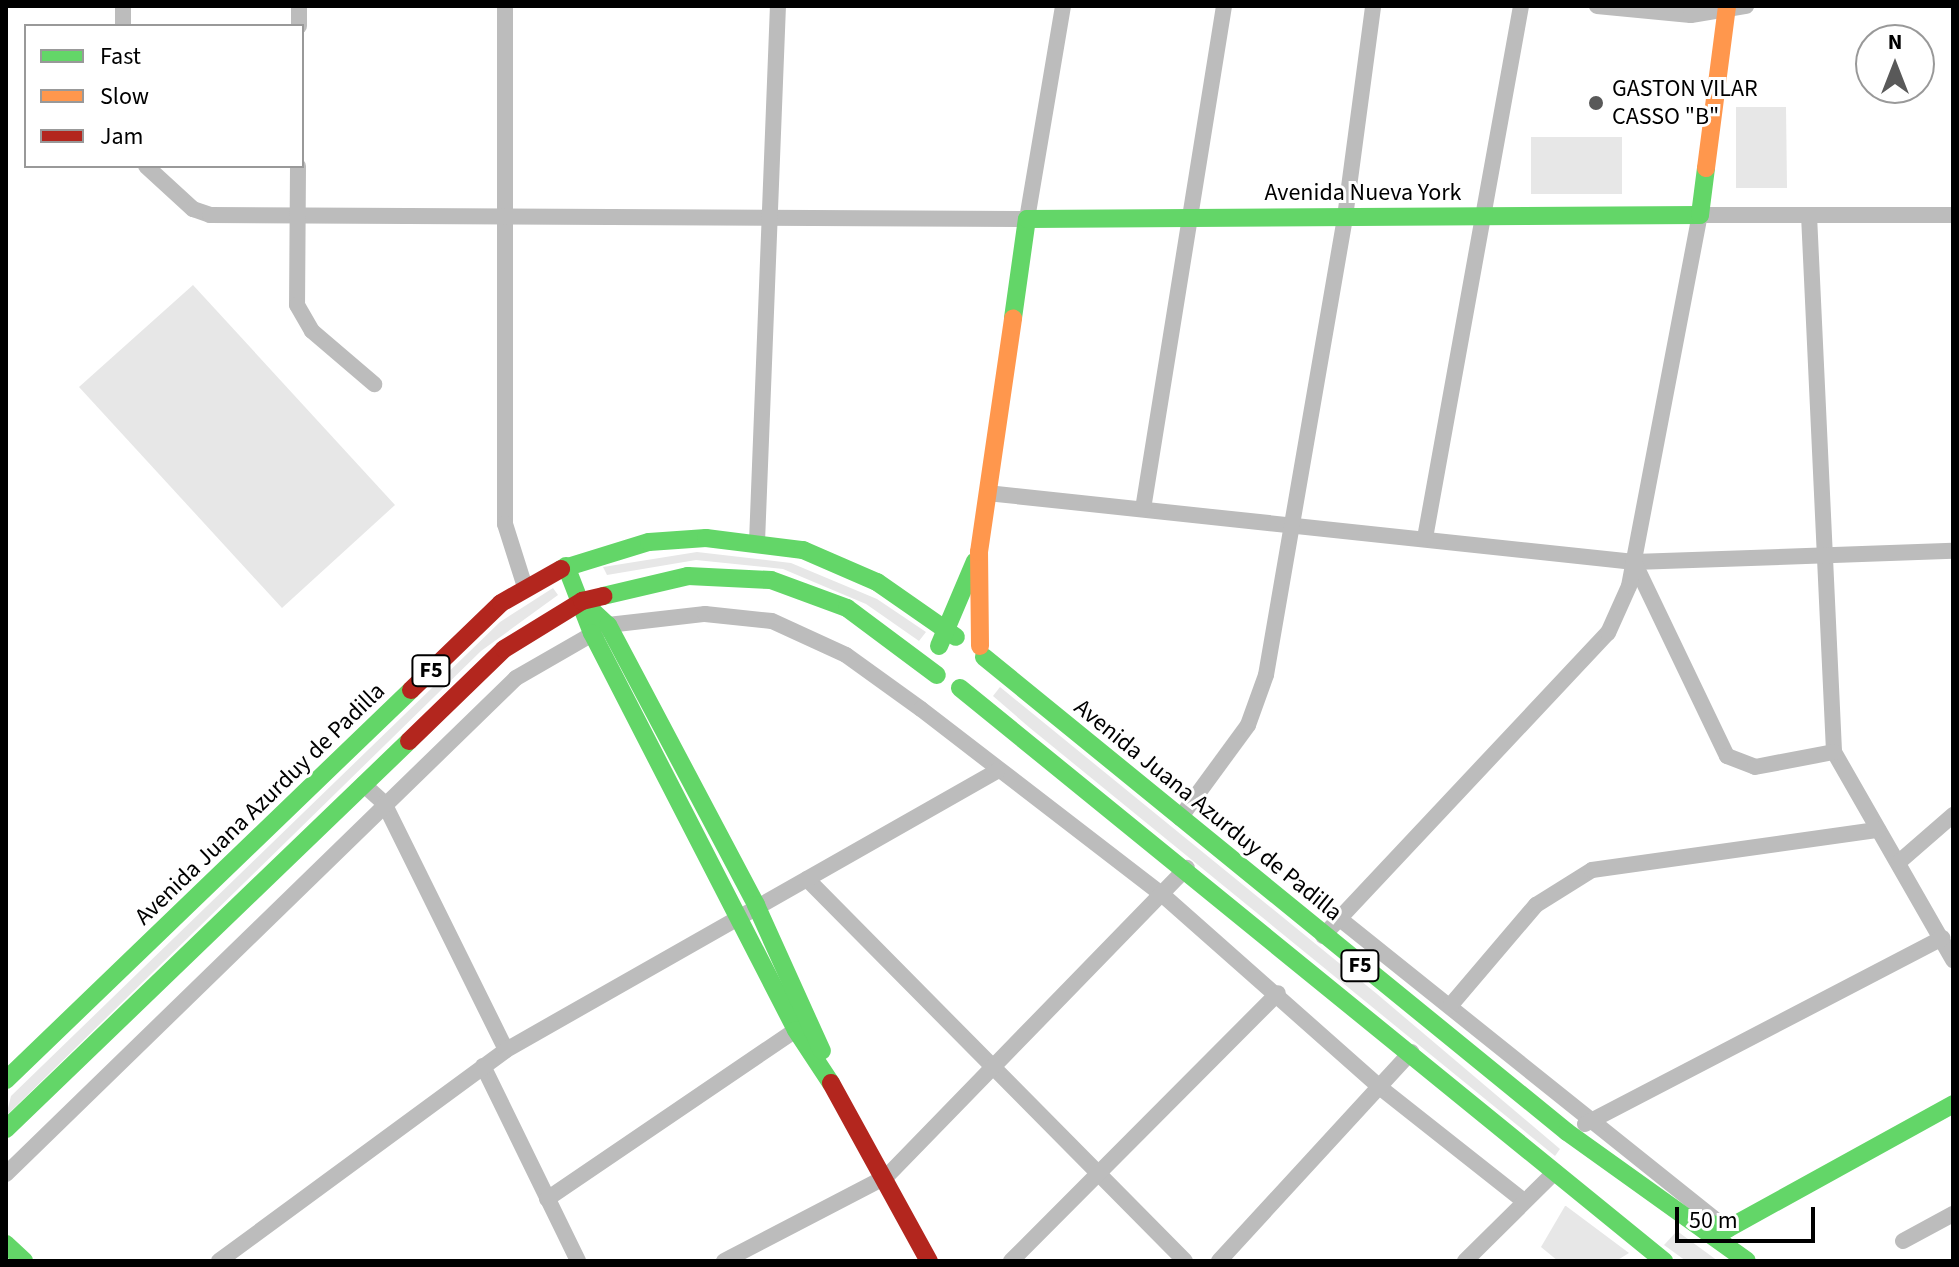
<!DOCTYPE html>
<html>
<head>
<meta charset="utf-8">
<style>
  body { margin:0 }
  #map { position:relative; width:1959px; height:1267px; overflow:hidden; background:#fff; font-family:"Source Sans 3",sans-serif }
  div>[style] { position:absolute }
  .green>* { inset:0; background:#e7e7e7 }
  .street>* { height:16px; margin:-8px; padding:0 8px; transform-origin:8px; border-radius:8px; background:#bcbcbc }
  .fast>* { height:18px; margin:-9px; padding:0 9px; transform-origin:9px; border-radius:9px; background:#63d668 }
  .slow>* { height:18px; margin:-9px; padding:0 9px; transform-origin:9px; border-radius:9px; background:#ff974d }
  .jam>* { height:18px; margin:-9px; padding:0 9px; transform-origin:9px; border-radius:9px; background:#b3261e }
  .dots>* { width:22px; height:22px; translate:-50% -50%; box-sizing:border-box; border:4px solid #fff; border-radius:50% }
  span { translate:-50% -50%; white-space:nowrap; text-align:center; line-height:1.15; -webkit-text-stroke:6px #fff; paint-order:stroke }
  .shield-label span { padding:2px 6px; background:#fff; border:2px solid; border-radius:6px; -webkit-text-stroke-width:0 }
  .shield-label { font-size:22px; color:#000; font-weight:700 }
  .poi-label { font-size:24px; color:#000 }
  .left { translate:0 -50%; text-align:left }
  .street-label { font-size:24px; color:#000 }
  .frame { position:absolute; inset:0; border:8px solid #000; pointer-events:none }
  .legend { position:absolute; left:24px; top:24px; width:280px; height:144px; box-sizing:border-box; background:#fff; border:2px solid #999; margin:0; padding:10px 14px; list-style:none; font-size:24px; color:#000 }
  .legend li { display:flex; align-items:center; gap:16px; height:40px }
  .legend b { width:40px; border:2px solid #999 }
  .north { position:absolute; left:1855px; top:24px; width:80px; height:80px; box-sizing:border-box; background:#fff; border:2px solid #999; border-radius:50%; rotate:0deg; font-size:22px; font-weight:700; line-height:32px; text-align:center; color:#000 }
  .north::after { content:''; display:block; margin:auto; width:28px; height:36px; background:#595959; clip-path:polygon(50% 0,100% 100%,50% 72%,0 100%) }
  .scale { position:absolute; left:1675px; top:1207px; width:140px; height:36px; box-sizing:border-box; border:4px solid #000; border-top:0; padding-left:10px; font-size:24px; line-height:28px; white-space:nowrap; color:#000; -webkit-text-stroke:6px #fff; paint-order:stroke }
</style>
</head>
<body>
<div id="map">
  <div class="green">
    <div style="clip-path:polygon(1736px 107px,1786px 107px,1787px 188px,1736px 188px)"></div>
    <div style="clip-path:polygon(1531px 137px,1622px 137px,1622px 194px,1531px 194px)"></div>
    <div style="clip-path:polygon(193px 285px,395px 505px,282px 608px,79px 387px)"></div>
    <div style="clip-path:polygon(697px 552px,791px 563px,877px 599px,926px 632px,919px 641px,866px 604px,783px 569px,696px 560px,607px 575px,603px 567px)"></div>
    <div style="clip-path:polygon(553px 588px,558px 595px,481px 651px,6px 1116px,11px 1096px,500px 622px)"></div>
    <div style="clip-path:polygon(1000px 687px,1377px 994px,1560px 1149px,1555px 1156px,1030px 728px,993px 696px)"></div>
    <div style="clip-path:polygon(1565px 1206px,1566px 1206px,1629px 1253px,1616px 1261px,1558px 1261px,1541px 1247px)"></div>
    <div style="clip-path:polygon(1677px 1231px,1718px 1261px,1686px 1261px,1664px 1245px)"></div>
  </div>
  <div class="street">
    <div style="left:505px;top:6px;width:518px;rotate:90deg"></div>
    <div style="left:505px;top:524px;width:66px;rotate:72.4deg"></div>
    <div style="left:1597px;top:6px;width:94px;rotate:5.5deg"></div>
    <div style="left:1691px;top:15px;width:56px;rotate:-9.3deg"></div>
    <div style="left:123px;top:26px;width:20px;rotate:-90deg"></div>
    <div style="left:299px;top:26px;width:20px;rotate:-90deg"></div>
    <div style="left:146px;top:166px;width:64px;rotate:42.5deg"></div>
    <div style="left:193px;top:209px;width:18px;rotate:19deg"></div>
    <div style="left:210px;top:215px;width:817px;rotate:0.28deg"></div>
    <div style="left:1027px;top:219px;width:216px;rotate:-80.4deg"></div>
    <div style="left:298px;top:166px;width:139px;rotate:90.4deg"></div>
    <div style="left:297px;top:305px;width:30px;rotate:60deg"></div>
    <div style="left:312px;top:331px;width:82px;rotate:40.5deg"></div>
    <div style="left:1809px;top:215px;width:538px;rotate:87.33deg"></div>
    <div style="left:1834px;top:752px;width:240px;rotate:60.2deg"></div>
    <div style="left:987px;top:493px;width:651px;rotate:6.09deg"></div>
    <div style="left:1634px;top:562px;width:319px;rotate:-2deg"></div>
    <div style="left:1143px;top:509px;width:509px;rotate:-80.85deg"></div>
    <div style="left:1425px;top:538px;width:541px;rotate:-79.77deg"></div>
    <div style="left:757px;top:542px;width:536px;rotate:-87.76deg"></div>
    <div style="left:1634px;top:562px;width:215px;rotate:64.4deg"></div>
    <div style="left:1727px;top:756px;width:30px;rotate:21deg"></div>
    <div style="left:1755px;top:767px;width:80px;rotate:-10.8deg"></div>
    <div style="left:363px;top:784px;width:28px;rotate:42deg"></div>
    <div style="left:384px;top:803px;width:275px;rotate:63.7deg"></div>
    <div style="left:1180px;top:818px;width:115px;rotate:-53.8deg"></div>
    <div style="left:1248px;top:725px;width:53px;rotate:-70.2deg"></div>
    <div style="left:1266px;top:675px;width:465px;rotate:-80.2deg"></div>
    <div style="left:1345px;top:217px;width:213px;rotate:-82.4deg"></div>
    <div style="left:1899px;top:862px;width:72px;rotate:-41deg"></div>
    <div style="left:807px;top:879px;width:537px;rotate:45.3deg"></div>
    <div style="left:1340px;top:919px;width:486px;rotate:38.7deg"></div>
    <div style="left:1323px;top:936px;width:416px;rotate:-46.8deg"></div>
    <div style="left:1608px;top:633px;width:51px;rotate:-65.9deg"></div>
    <div style="left:1629px;top:586px;width:378px;rotate:-79.2deg"></div>
    <div style="left:1700px;top:215px;width:253px"></div>
    <div style="left:1450px;top:1006px;width:133px;rotate:-49.6deg"></div>
    <div style="left:1536px;top:905px;width:66px;rotate:-32deg"></div>
    <div style="left:1592px;top:870px;width:289px;rotate:-8deg"></div>
    <div style="left:483px;top:1066px;width:217px;rotate:64deg"></div>
    <div style="left:1585px;top:1124px;width:403px;rotate:-27.5deg"></div>
    <div style="left:6px;top:1174px;width:711px;rotate:-44.2deg"></div>
    <div style="left:516px;top:678px;width:106px;rotate:-29.9deg"></div>
    <div style="left:608px;top:625px;width:98px;rotate:-6.5deg"></div>
    <div style="left:705px;top:614px;width:67px;rotate:6deg"></div>
    <div style="left:772px;top:621px;width:81px;rotate:24.7deg"></div>
    <div style="left:846px;top:655px;width:92px;rotate:35.8deg"></div>
    <div style="left:921px;top:709px;width:308px;rotate:37.6deg"></div>
    <div style="left:1165px;top:897px;width:290px;rotate:41.5deg"></div>
    <div style="left:1382px;top:1089px;width:181px;rotate:38.3deg"></div>
    <div style="left:547px;top:1199px;width:301px;rotate:-34.2deg"></div>
    <div style="left:1903px;top:1241px;width:57px;rotate:-28.4deg"></div>
    <div style="left:219px;top:1261px;width:356px;rotate:-36.3deg"></div>
    <div style="left:506px;top:1050px;width:565px;rotate:-29.61deg"></div>
    <div style="left:724px;top:1261px;width:184px;rotate:-27.5deg"></div>
    <div style="left:887px;top:1176px;width:430px;rotate:-45.8deg"></div>
    <div style="left:1011px;top:1261px;width:378px;rotate:-45.1deg"></div>
    <div style="left:1219px;top:1261px;width:284px;rotate:-47.4deg"></div>
    <div style="left:1465px;top:1261px;width:127px;rotate:-44.7deg"></div>
  </div>
  <div class="fast">
    <div style="left:1013px;top:318px;width:100px;rotate:-82deg"></div>
    <div style="left:1027px;top:219px;width:673px;rotate:-0.34deg"></div>
    <div style="left:1700px;top:215px;width:47px;rotate:-82.7deg"></div>
    <div style="left:566px;top:566px;width:72px;rotate:68.8deg"></div>
    <div style="left:592px;top:633px;width:446px;rotate:62.8deg"></div>
    <div style="left:796px;top:1030px;width:64px;rotate:56.6deg"></div>
    <div style="left:561px;top:569px;width:92px;rotate:-17.1deg"></div>
    <div style="left:649px;top:542px;width:57px;rotate:-4deg"></div>
    <div style="left:706px;top:538px;width:98px;rotate:7.1deg"></div>
    <div style="left:803px;top:550px;width:81px;rotate:23.4deg"></div>
    <div style="left:877px;top:582px;width:96px;rotate:34.8deg"></div>
    <div style="left:603px;top:596px;width:87px;rotate:-13.2deg"></div>
    <div style="left:688px;top:576px;width:83px;rotate:2.8deg"></div>
    <div style="left:771px;top:580px;width:81px;rotate:20.2deg"></div>
    <div style="left:847px;top:608px;width:112px;rotate:36.7deg"></div>
    <div style="left:584px;top:603px;width:33px;rotate:43deg"></div>
    <div style="left:608px;top:625px;width:317px;rotate:62.1deg"></div>
    <div style="left:756px;top:905px;width:160px;rotate:65.7deg"></div>
    <div style="left:939px;top:646px;width:92px;rotate:-67deg"></div>
    <div style="left:984px;top:657px;width:752px;rotate:39.17deg"></div>
    <div style="left:1567px;top:1132px;width:221px;rotate:35.6deg"></div>
    <div style="left:960px;top:688px;width:908px;rotate:39.14deg"></div>
    <div style="left:6px;top:1080px;width:562px;rotate:-43.92deg"></div>
    <div style="left:6px;top:1129px;width:559px;rotate:-43.91deg"></div>
    <div style="left:1697px;top:1219px;width:32px;rotate:18deg"></div>
    <div style="left:1727px;top:1229px;width:258px;rotate:-28.9deg"></div>
    <div style="left:6px;top:1244px;width:25px;rotate:43deg"></div>
  </div>
  <div class="slow">
    <div style="left:1706px;top:168px;width:163px;rotate:-82.6deg"></div>
    <div style="left:980px;top:646px;width:94px;rotate:-90.6deg"></div>
    <div style="left:979px;top:552px;width:236px;rotate:-81.7deg"></div>
  </div>
  <div class="jam">
    <div style="left:411px;top:690px;width:125px;rotate:-44deg"></div>
    <div style="left:501px;top:603px;width:69px;rotate:-29.5deg"></div>
    <div style="left:409px;top:741px;width:132px;rotate:-44.1deg"></div>
    <div style="left:504px;top:649px;width:92px;rotate:-31.6deg"></div>
    <div style="left:582px;top:601px;width:22px;rotate:-13deg"></div>
    <div style="left:831px;top:1083px;width:203px;rotate:61.2deg"></div>
  </div>
  <div class="dots">
    <div style="left:1596px;top:103px;background:#595959"></div>
  </div>
  <div class="shield-label">
    <span style="left:431px;top:671px">F5</span>
    <span style="left:1360px;top:966px">F5</span>
  </div>
  <div class="poi-label">
    <span class="left" style="left:1612px;top:103px">GASTON VILAR<br>CASSO "B"</span>
  </div>
  <div class="street-label">
    <span style="left:1363px;top:193px">Avenida Nueva York</span>
    <span style="left:260px;top:804px;rotate:-44deg">Avenida Juana Azurduy de Padilla</span>
    <span style="left:1208px;top:810px;rotate:39deg">Avenida Juana Azurduy de Padilla</span>
  </div>
  <div class="frame"></div>
  <ul class="legend">
  <li><b style="height:10px;background:#63d668"></b>Fast</li>
  <li><b style="height:10px;background:#ff974d"></b>Slow</li>
  <li><b style="height:10px;background:#b3261e"></b>Jam</li>
  </ul>
  <div class="north">N</div>
  <div class="scale">50 m</div>
</div>
</body>
</html>
